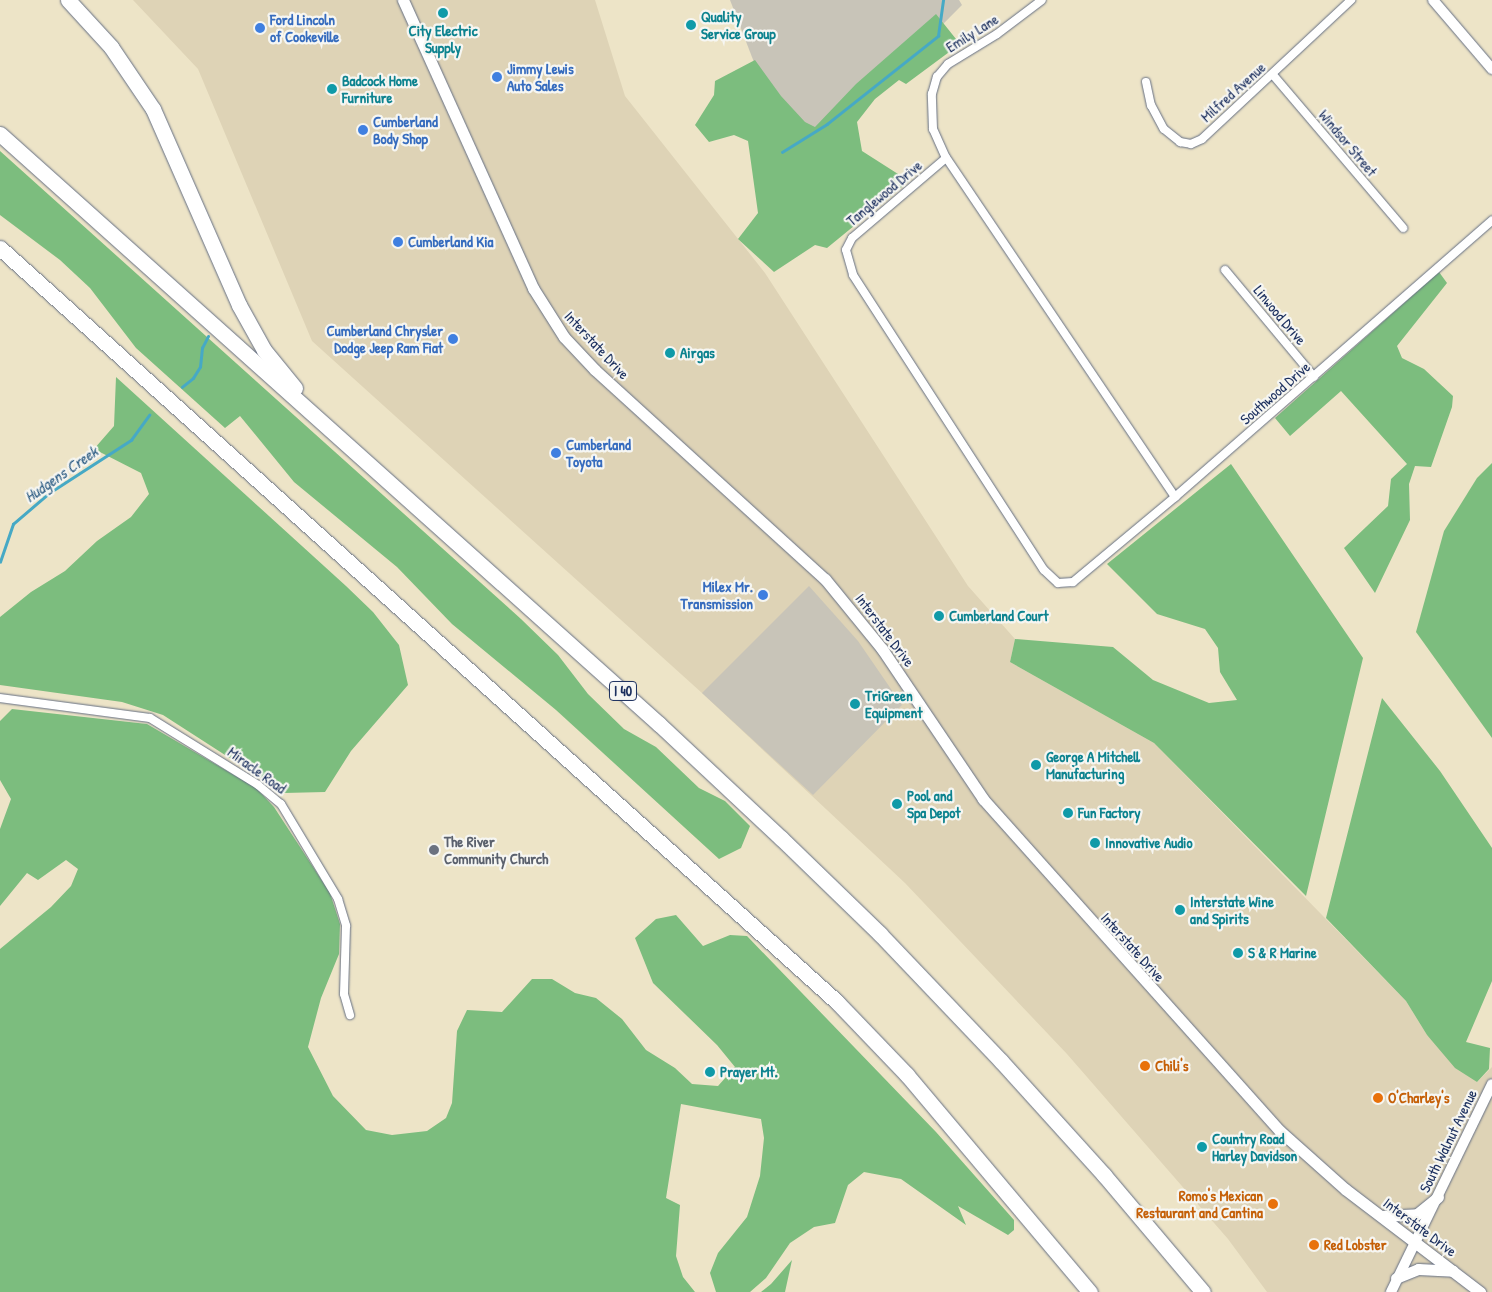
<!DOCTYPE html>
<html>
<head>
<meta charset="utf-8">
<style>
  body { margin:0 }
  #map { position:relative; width:1492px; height:1292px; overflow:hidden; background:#ede4c7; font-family:"Patrick Hand",sans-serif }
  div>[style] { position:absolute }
  .built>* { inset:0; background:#ded3b6 }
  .industrial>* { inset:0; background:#c8c4b8 }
  .forest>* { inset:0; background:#7cbd7e }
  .stream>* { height:2.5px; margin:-1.25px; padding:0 1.25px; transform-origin:1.25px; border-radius:1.25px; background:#46a9c5 }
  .roads { filter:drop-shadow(0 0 1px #646e83) drop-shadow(0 0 1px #646e83) }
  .minor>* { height:8px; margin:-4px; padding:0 4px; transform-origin:4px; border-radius:4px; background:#fff }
  .tertiary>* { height:10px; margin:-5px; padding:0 5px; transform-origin:5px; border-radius:5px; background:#fff }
  .secondary>* { height:11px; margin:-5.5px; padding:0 5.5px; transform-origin:5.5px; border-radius:5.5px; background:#fff }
  .motorway>* { height:15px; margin:-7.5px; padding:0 7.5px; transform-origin:7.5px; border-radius:7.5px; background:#fff }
  .dots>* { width:14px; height:14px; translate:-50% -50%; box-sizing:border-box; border:2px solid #f6f6f2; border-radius:50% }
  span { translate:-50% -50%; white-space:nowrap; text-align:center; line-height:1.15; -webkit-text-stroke:4.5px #f6f6f2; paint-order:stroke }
  .shield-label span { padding:1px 4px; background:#f6f6f2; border:1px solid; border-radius:4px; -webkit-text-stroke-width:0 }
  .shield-label { font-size:14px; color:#1b2f5e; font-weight:700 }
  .culture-label { font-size:15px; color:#0d838f; font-weight:700 }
  .left { translate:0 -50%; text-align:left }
  .shop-label { font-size:15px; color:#366cbe; font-weight:700 }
  .right { translate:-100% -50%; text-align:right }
  .street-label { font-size:15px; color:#1b2f5e }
  .worship-label { font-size:15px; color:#5b616d; font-weight:700 }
  .food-label { font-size:15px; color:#c56008; font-weight:700 }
  .water-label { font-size:16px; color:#2a5a82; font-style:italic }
</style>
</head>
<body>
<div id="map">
  <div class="built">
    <div style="clip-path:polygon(133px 0,595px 0,625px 96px,765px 273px,968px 586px,1015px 639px,1010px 662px,1154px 743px,1406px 1001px,1427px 1035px,1477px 1082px,1492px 1067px,1492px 1292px,1267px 1292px,1228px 1239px,1067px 1054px,905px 883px,702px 693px,312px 341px,198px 69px)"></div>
  </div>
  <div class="industrial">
    <div style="clip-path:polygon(730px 0,959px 0,962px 5px,818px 150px,772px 109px)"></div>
    <div style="clip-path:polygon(809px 586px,858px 641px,902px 705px,813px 795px,702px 693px)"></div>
  </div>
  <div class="forest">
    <div style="clip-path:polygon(936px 14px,960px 44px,906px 84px,899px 80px,875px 99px,857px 122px,862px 151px,909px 181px,827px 248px,815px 245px,774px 272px,738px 239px,758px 213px,748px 141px,734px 135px,709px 142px,695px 125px,714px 95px,715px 81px,755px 60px,781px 96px,805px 122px,815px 127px,856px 84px)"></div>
    <div style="clip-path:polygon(0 151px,521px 619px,558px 655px,588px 694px,624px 729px,656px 747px,699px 788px,725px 801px,750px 826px,741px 848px,719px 859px,556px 710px,452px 624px,397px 567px,294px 482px,240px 416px,225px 428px,136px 348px,90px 288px,60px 260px,0 215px)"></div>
    <div style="clip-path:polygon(1439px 272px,1447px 283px,1397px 346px,1402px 358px,1424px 369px,1453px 396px,1452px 407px,1431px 467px,1415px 466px,1409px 484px,1410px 520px,1375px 593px,1344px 548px,1388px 506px,1391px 479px,1407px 464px,1341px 391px,1290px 436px,1275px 418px)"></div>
    <div style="clip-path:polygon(116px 377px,346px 586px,373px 612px,399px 645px,408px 685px,351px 751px,325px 792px,284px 793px,163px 715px,122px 702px,0 685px,0 617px,31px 592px,65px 571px,97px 541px,131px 517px,149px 494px,141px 473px,94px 449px,114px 426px)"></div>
    <div style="clip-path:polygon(1492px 463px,1492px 738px,1416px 632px,1444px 531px,1477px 478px)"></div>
    <div style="clip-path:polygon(1231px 464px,1363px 658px,1306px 896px,1154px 743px,1010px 662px,1015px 639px,1113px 647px,1153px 680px,1209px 703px,1237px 700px,1220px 672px,1218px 648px,1205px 629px,1157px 614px,1107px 564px)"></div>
    <div style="clip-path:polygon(1382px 698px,1440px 771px,1492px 848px,1492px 981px,1466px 1042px,1490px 1048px,1489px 1069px,1477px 1082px,1455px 1068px,1427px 1035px,1406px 1001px,1326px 918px)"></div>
    <div style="clip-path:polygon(12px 709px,147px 724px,256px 788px,274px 807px,330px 893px,340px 924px,339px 954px,321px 998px,308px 1047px,333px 1096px,366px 1130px,392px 1135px,427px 1131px,446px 1118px,452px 1103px,457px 1031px,467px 1010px,502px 1012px,532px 979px,552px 979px,575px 993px,596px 998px,622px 1019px,646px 1050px,675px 1068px,692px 1084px,718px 1086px,735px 1067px,717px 1045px,653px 983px,635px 938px,656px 919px,676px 915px,703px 946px,730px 935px,747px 936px,936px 1132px,1014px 1220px,1014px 1230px,1008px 1235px,958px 1206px,966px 1225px,901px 1179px,864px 1172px,848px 1185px,835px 1223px,814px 1227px,790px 1243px,766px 1278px,750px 1292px,716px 1292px,710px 1273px,718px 1253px,747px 1217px,760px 1176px,764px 1138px,761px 1119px,681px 1104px,666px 1198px,680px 1205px,676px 1256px,683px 1277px,695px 1292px,0 1292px,0 949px,51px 907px,71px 886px,78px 869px,66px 860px,38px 880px,27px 873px,0 906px,0 829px,11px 799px,0 780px,0 721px)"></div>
    <div style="clip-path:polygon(792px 1260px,785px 1292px,761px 1292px,771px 1284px)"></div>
  </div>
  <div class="stream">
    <div style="left:782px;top:152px;width:53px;rotate:-31.9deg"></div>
    <div style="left:827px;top:124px;width:142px;rotate:-38.4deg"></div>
    <div style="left:938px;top:36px;width:36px;rotate:-82deg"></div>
    <div style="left:182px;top:387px;width:14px;rotate:-39deg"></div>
    <div style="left:193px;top:378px;width:13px;rotate:-58deg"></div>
    <div style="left:200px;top:367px;width:19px;rotate:-84deg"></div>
    <div style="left:202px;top:348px;width:13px;rotate:-63deg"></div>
    <div style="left:0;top:562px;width:40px;rotate:-71.1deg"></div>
    <div style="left:13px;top:524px;width:48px;rotate:-40.7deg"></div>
    <div style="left:49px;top:493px;width:98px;rotate:-32.9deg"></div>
    <div style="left:131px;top:440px;width:31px;rotate:-54deg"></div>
  </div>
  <div class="roads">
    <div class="minor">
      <div style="left:1273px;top:75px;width:201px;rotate:49.6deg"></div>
      <div style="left:1146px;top:82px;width:24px;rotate:78deg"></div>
      <div style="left:1151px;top:105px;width:27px;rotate:62deg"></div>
      <div style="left:1164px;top:129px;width:21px;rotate:39deg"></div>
      <div style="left:1180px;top:142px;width:11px;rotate:10deg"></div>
      <div style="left:1191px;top:144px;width:12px;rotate:-24deg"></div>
      <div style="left:1202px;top:139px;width:204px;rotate:-43deg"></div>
      <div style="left:946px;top:158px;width:32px;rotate:-114deg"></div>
      <div style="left:933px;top:129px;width:35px;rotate:-92deg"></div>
      <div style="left:932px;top:94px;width:18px;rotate:-74deg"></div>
      <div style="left:937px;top:77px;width:17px;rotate:-50deg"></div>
      <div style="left:948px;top:64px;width:57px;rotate:-31.5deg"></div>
      <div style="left:997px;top:34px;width:56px;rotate:-37.1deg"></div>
      <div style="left:1225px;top:270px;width:139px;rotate:50.2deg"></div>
      <div style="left:1175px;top:497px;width:409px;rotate:-124deg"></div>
      <div style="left:946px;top:158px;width:123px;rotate:139.6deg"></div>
      <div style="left:852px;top:238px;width:13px;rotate:117deg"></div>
      <div style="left:846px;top:250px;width:26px;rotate:74deg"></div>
      <div style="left:853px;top:275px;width:351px;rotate:57.1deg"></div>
      <div style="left:1044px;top:570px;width:19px;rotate:43deg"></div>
      <div style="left:1058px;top:583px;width:15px;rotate:-4deg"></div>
      <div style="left:1073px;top:582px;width:133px;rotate:-39.8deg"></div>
      <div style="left:1175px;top:497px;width:421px;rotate:-41.1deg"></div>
      <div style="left:0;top:698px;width:151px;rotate:7.6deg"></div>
      <div style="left:150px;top:718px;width:127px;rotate:31.8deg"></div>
      <div style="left:258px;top:785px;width:30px;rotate:40deg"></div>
      <div style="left:281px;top:804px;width:111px;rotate:59deg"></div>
      <div style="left:338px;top:899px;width:28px;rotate:73deg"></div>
      <div style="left:346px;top:926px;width:68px;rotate:91.7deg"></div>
      <div style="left:344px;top:994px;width:22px;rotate:74deg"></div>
    </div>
    <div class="tertiary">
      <div style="left:1433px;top:0;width:91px;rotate:49.5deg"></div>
      <div style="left:1391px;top:1292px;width:231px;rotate:-64.1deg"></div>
    </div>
    <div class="secondary">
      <div style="left:403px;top:0;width:316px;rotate:65.7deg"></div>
      <div style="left:533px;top:288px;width:58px;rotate:57.7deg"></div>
      <div style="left:564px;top:337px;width:45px;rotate:46.8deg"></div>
      <div style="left:595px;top:370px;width:311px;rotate:42.3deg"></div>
      <div style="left:825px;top:579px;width:90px;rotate:50.8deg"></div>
      <div style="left:882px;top:649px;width:181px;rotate:56deg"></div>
      <div style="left:983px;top:799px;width:445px;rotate:48.2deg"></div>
      <div style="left:1280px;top:1131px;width:87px;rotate:41.7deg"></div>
      <div style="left:1345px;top:1189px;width:170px;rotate:37.3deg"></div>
      <div style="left:1382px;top:1216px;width:35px;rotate:-3deg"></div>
      <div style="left:1417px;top:1214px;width:27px;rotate:-39deg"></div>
      <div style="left:1396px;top:1278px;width:24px;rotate:-22deg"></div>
      <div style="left:1418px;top:1269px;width:35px;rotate:3deg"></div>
    </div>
    <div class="motorway">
      <div style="left:68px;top:0;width:64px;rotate:47.5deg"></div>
      <div style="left:111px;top:47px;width:75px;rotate:55.9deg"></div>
      <div style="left:153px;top:109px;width:214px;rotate:66.3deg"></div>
      <div style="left:239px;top:305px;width:51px;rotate:60.9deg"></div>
      <div style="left:264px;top:350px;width:49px;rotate:50.8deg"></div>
      <div style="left:0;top:134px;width:885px;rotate:41.84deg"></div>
      <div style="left:659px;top:724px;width:167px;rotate:43.1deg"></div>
      <div style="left:781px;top:838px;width:138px;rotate:44.1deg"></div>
      <div style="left:880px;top:934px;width:175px;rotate:46.4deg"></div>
      <div style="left:1001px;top:1061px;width:154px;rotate:47.9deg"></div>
      <div style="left:1104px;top:1175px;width:153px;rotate:49.8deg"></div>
      <div style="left:0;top:248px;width:1127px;rotate:42.01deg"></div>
      <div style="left:837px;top:1002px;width:101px;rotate:46.2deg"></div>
      <div style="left:907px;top:1075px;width:284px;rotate:49.9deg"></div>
    </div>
  </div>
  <div class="dots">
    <div style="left:443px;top:13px;background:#0f9aa8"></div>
    <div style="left:691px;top:25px;background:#0f9aa8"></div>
    <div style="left:260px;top:28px;background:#3f7fe0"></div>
    <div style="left:497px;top:77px;background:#3f7fe0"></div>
    <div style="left:332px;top:89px;background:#0f9aa8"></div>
    <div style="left:363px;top:130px;background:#3f7fe0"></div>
    <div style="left:398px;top:242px;background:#3f7fe0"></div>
    <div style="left:453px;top:339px;background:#3f7fe0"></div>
    <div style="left:670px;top:353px;background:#0f9aa8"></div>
    <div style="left:556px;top:453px;background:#3f7fe0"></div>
    <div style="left:763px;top:595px;background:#3f7fe0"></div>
    <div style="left:939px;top:616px;background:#0f9aa8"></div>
    <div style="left:855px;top:704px;background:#0f9aa8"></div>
    <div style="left:1036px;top:765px;background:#0f9aa8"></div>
    <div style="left:897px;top:804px;background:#0f9aa8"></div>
    <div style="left:1068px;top:813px;background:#0f9aa8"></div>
    <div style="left:1095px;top:843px;background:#0f9aa8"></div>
    <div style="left:434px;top:850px;background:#6b7280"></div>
    <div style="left:1180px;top:910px;background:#0f9aa8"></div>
    <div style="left:1238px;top:953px;background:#0f9aa8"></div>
    <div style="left:1145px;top:1066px;background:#e8710a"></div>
    <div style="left:710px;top:1072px;background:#0f9aa8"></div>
    <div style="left:1378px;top:1098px;background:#e8710a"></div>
    <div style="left:1202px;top:1147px;background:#0f9aa8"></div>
    <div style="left:1273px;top:1204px;background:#e8710a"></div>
    <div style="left:1314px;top:1245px;background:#e8710a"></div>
  </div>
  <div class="shield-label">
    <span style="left:623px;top:691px">I 40</span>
  </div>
  <div class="culture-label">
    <span class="left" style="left:701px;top:25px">Quality<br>Service Group</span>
    <span style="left:443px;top:39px">City Electric<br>Supply</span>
    <span class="left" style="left:342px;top:89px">Badcock Home<br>Furniture</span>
    <span class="left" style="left:680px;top:353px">Airgas</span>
    <span class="left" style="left:949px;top:616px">Cumberland Court</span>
    <span class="left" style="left:865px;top:704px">TriGreen<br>Equipment</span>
    <span class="left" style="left:1046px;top:765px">George A Mitchell<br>Manufacturing</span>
    <span class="left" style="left:907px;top:804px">Pool and<br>Spa Depot</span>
    <span class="left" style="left:1078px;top:813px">Fun Factory</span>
    <span class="left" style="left:1105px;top:843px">Innovative Audio</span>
    <span class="left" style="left:1190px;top:910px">Interstate Wine<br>and Spirits</span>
    <span class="left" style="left:1248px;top:953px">S &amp; R Marine</span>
    <span class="left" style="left:720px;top:1072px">Prayer Mt.</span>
    <span class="left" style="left:1212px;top:1147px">Country Road<br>Harley Davidson</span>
  </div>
  <div class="shop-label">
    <span class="left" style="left:270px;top:28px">Ford Lincoln<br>of Cookeville</span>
    <span class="left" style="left:507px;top:77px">Jimmy Lewis<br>Auto Sales</span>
    <span class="left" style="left:373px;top:130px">Cumberland<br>Body Shop</span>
    <span class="left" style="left:408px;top:242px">Cumberland Kia</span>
    <span class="right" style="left:443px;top:339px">Cumberland Chrysler<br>Dodge Jeep Ram Fiat</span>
    <span class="left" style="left:566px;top:453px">Cumberland<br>Toyota</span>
    <span class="right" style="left:753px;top:595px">Milex Mr.<br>Transmission</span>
  </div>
  <div class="street-label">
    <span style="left:972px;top:33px;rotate:-32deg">Emily Lane</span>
    <span style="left:1233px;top:92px;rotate:-42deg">Milfred Avenue</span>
    <span style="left:1348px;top:143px;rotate:50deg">Windsor Street</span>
    <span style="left:884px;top:193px;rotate:-40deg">Tanglewood Drive</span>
    <span style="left:1280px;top:315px;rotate:50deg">Linwood Drive</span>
    <span style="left:597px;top:345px;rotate:47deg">Interstate Drive</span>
    <span style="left:1275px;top:393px;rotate:-41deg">Southwood Drive</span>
    <span style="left:885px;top:630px;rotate:53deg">Interstate Drive</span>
    <span style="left:257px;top:770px;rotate:36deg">Miracle Road</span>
    <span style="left:1133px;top:947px;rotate:48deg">Interstate Drive</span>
    <span style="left:1448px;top:1141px;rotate:-64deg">South Walnut Avenue</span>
    <span style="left:1420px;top:1227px;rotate:37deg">Interstate Drive</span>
  </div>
  <div class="worship-label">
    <span class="left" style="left:444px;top:850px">The River<br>Community Church</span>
  </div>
  <div class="food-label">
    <span class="left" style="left:1155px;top:1066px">Chili's</span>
    <span class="left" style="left:1388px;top:1098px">O'Charley's</span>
    <span class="right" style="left:1263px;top:1204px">Romo's Mexican<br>Restaurant and Cantina</span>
    <span class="left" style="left:1324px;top:1245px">Red Lobster</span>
  </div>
  <div class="water-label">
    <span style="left:61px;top:474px;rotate:-35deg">Hudgens Creek</span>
  </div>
</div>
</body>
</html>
